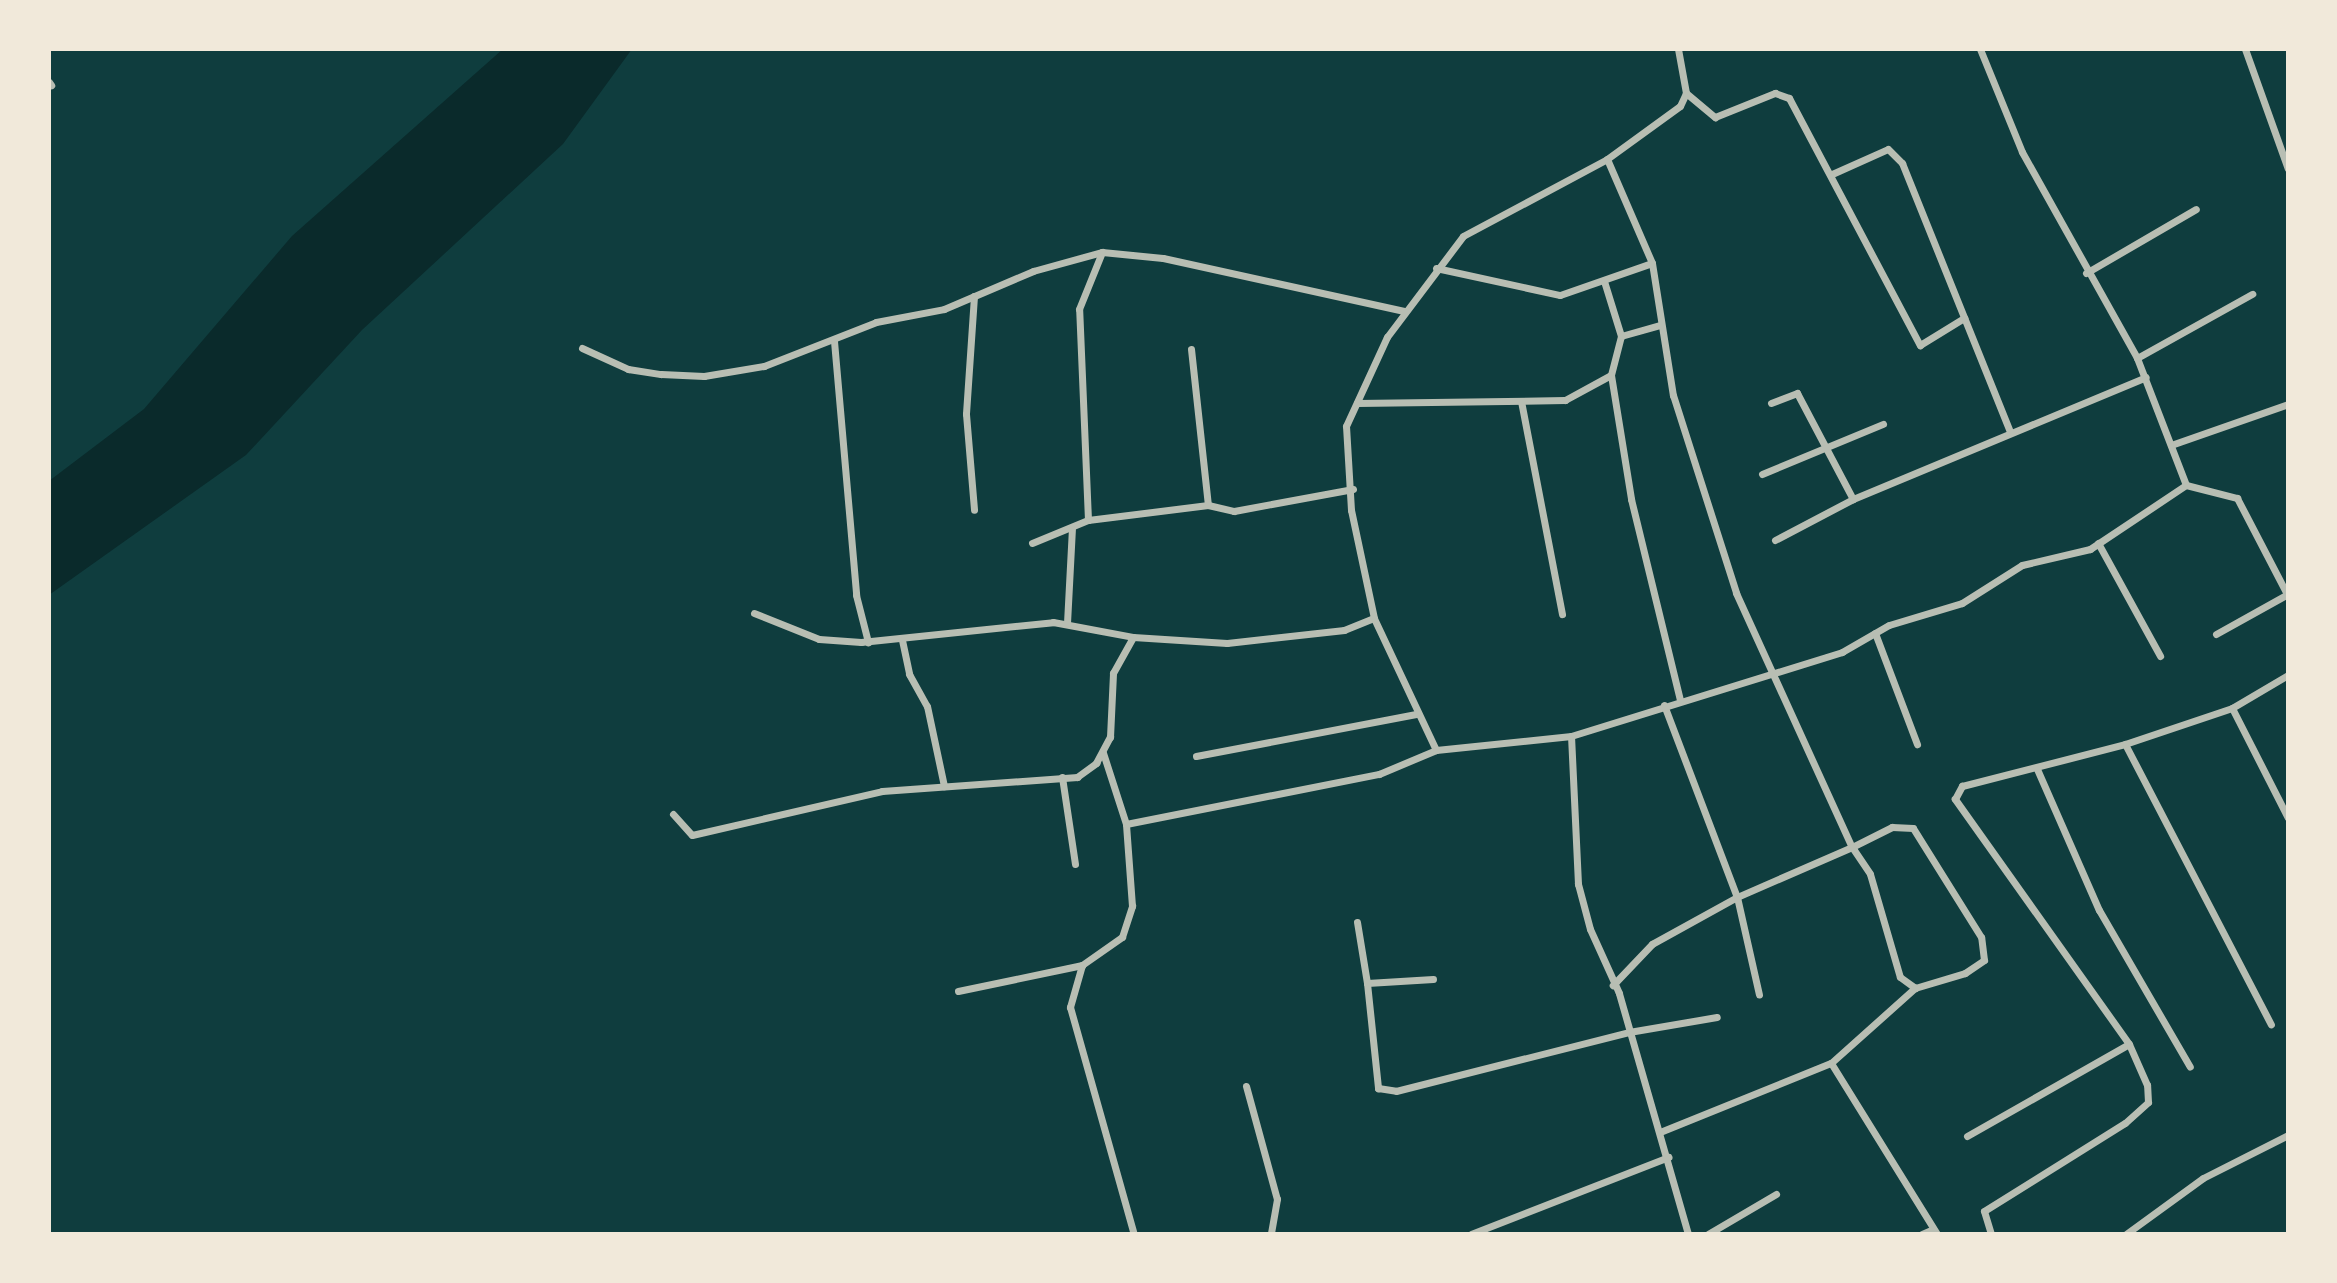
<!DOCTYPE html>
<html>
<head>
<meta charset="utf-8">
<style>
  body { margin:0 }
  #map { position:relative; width:2337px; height:1283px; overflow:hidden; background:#0f3d3e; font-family:Arial,sans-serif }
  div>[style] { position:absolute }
  .water>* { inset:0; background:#0a2a2b }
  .minor>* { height:7px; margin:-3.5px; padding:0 3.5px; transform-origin:3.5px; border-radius:3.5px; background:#b8beb3 }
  span { translate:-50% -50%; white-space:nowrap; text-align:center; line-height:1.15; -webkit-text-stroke:5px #f1e9da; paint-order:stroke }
  .frame { position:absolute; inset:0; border:51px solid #f1e9da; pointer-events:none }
</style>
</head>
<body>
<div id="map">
  <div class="water">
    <div style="clip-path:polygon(503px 49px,632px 49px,563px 144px,362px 330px,246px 455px,49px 595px,49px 481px,144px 409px,292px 236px)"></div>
  </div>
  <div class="minor">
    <div style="left:1980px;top:49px;width:111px;rotate:67.8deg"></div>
    <div style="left:2022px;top:152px;width:236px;rotate:60.8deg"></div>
    <div style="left:2137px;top:358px;width:136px;rotate:68.9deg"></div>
    <div style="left:2186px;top:485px;width:53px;rotate:14.3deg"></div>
    <div style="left:2237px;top:498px;width:110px;rotate:62.5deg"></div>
    <div style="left:2245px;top:49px;width:127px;rotate:70.3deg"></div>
    <div style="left:49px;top:82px;width:4px;rotate:56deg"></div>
    <div style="left:1686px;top:93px;width:38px;rotate:40deg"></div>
    <div style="left:1715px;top:117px;width:65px;rotate:-21.8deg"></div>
    <div style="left:1775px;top:93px;width:15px;rotate:20deg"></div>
    <div style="left:1789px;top:98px;width:280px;rotate:62.1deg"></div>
    <div style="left:1920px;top:345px;width:52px;rotate:-31.5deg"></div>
    <div style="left:1607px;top:159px;width:113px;rotate:66.6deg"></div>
    <div style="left:1652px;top:263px;width:134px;rotate:81deg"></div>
    <div style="left:1673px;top:395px;width:208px;rotate:72.3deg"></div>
    <div style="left:1736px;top:593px;width:279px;rotate:65.5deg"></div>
    <div style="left:1852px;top:847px;width:32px;rotate:56deg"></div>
    <div style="left:1870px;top:874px;width:107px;rotate:73.8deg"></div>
    <div style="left:1900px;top:977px;width:19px;rotate:36deg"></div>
    <div style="left:1915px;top:988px;width:52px;rotate:-16.7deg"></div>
    <div style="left:1965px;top:973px;width:23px;rotate:-34deg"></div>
    <div style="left:1984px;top:960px;width:23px;rotate:-97deg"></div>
    <div style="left:1981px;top:937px;width:128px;rotate:-122deg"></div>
    <div style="left:1913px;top:828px;width:21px;rotate:-177deg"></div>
    <div style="left:1892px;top:827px;width:45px;rotate:153.4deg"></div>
    <div style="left:1852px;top:847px;width:125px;rotate:156.5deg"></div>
    <div style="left:1737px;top:897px;width:97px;rotate:151.1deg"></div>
    <div style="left:1652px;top:944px;width:57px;rotate:133.6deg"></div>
    <div style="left:1832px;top:174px;width:61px;rotate:-24.1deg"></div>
    <div style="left:1888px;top:149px;width:20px;rotate:45deg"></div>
    <div style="left:1902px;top:163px;width:290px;rotate:68.1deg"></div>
    <div style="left:1436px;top:268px;width:127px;rotate:12.3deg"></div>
    <div style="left:1560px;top:295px;width:97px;rotate:-19.2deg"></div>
    <div style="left:2086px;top:273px;width:127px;rotate:-30.2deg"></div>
    <div style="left:1604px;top:281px;width:58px;rotate:72.8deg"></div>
    <div style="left:1621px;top:336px;width:40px;rotate:104.4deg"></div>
    <div style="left:1611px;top:375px;width:126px;rotate:80.8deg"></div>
    <div style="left:1631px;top:499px;width:207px;rotate:76.3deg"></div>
    <div style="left:974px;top:296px;width:118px;rotate:93.9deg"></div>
    <div style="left:966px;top:414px;width:96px;rotate:85.2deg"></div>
    <div style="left:1621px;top:336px;width:41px;rotate:-15.8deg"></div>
    <div style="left:834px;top:341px;width:255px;rotate:85deg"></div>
    <div style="left:856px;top:595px;width:49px;rotate:75.7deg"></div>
    <div style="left:582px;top:348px;width:51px;rotate:24.5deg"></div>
    <div style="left:628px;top:369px;width:33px;rotate:9deg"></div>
    <div style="left:661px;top:374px;width:43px;rotate:2.7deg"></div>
    <div style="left:704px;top:376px;width:61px;rotate:-9.5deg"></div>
    <div style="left:764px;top:366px;width:120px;rotate:-21.4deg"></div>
    <div style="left:876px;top:322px;width:69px;rotate:-10.8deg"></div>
    <div style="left:944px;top:309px;width:97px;rotate:-23.1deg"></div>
    <div style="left:1033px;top:271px;width:72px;rotate:-15.4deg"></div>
    <div style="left:1102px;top:252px;width:61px;rotate:5.6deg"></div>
    <div style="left:1163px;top:258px;width:248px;rotate:12.4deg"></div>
    <div style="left:1191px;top:349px;width:157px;rotate:83.8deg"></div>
    <div style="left:2137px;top:358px;width:132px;rotate:-29.1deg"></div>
    <div style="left:1521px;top:401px;width:217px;rotate:79.1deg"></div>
    <div style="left:1357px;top:403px;width:208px;rotate:-0.8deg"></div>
    <div style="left:1565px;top:400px;width:52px;rotate:-28.5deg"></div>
    <div style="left:1771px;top:403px;width:28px;rotate:-21deg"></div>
    <div style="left:1797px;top:393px;width:120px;rotate:62.2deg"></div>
    <div style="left:2171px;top:445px;width:124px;rotate:-19.3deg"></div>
    <div style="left:1762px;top:474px;width:131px;rotate:-22.5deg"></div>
    <div style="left:1088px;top:520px;width:211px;rotate:-92.4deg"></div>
    <div style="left:1079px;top:309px;width:61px;rotate:-68deg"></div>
    <div style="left:1775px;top:540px;width:88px;rotate:-27.7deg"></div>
    <div style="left:1853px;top:499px;width:317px;rotate:-22.6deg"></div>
    <div style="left:1032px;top:543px;width:61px;rotate:-22.3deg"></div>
    <div style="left:1088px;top:520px;width:121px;rotate:-7.1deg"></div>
    <div style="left:1208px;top:505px;width:27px;rotate:13deg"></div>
    <div style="left:1234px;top:511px;width:121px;rotate:-10.5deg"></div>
    <div style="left:2098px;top:543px;width:129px;rotate:61.2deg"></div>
    <div style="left:754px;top:613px;width:70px;rotate:21.8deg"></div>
    <div style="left:819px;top:639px;width:42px;rotate:4.1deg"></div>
    <div style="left:861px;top:642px;width:193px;rotate:-5.9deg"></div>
    <div style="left:1053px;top:622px;width:81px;rotate:10.6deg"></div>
    <div style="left:1133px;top:637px;width:94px;rotate:3.7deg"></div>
    <div style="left:1227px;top:643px;width:118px;rotate:-6.3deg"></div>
    <div style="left:1344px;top:630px;width:32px;rotate:-22deg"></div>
    <div style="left:1067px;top:623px;width:94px;rotate:-87deg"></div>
    <div style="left:1875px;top:633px;width:119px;rotate:69.3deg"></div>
    <div style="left:2216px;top:634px;width:80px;rotate:-29.1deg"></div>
    <div style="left:902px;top:640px;width:35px;rotate:78deg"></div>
    <div style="left:909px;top:674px;width:37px;rotate:61deg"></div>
    <div style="left:927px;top:706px;width:82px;rotate:78deg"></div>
    <div style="left:1664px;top:705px;width:205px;rotate:69.2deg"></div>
    <div style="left:1737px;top:897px;width:100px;rotate:77.3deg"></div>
    <div style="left:2232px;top:708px;width:123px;rotate:63deg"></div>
    <div style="left:2125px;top:744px;width:316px;rotate:62.5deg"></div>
    <div style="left:1436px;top:750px;width:146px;rotate:-115.2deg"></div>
    <div style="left:1374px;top:618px;width:110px;rotate:-102deg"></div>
    <div style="left:1351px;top:510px;width:84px;rotate:-93.4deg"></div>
    <div style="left:1346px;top:426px;width:98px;rotate:-65.3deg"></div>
    <div style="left:1387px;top:337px;width:126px;rotate:-53deg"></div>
    <div style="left:1463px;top:236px;width:163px;rotate:-28.1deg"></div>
    <div style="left:1607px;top:159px;width:90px;rotate:-36deg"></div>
    <div style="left:1680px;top:106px;width:14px;rotate:-65deg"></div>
    <div style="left:1686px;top:93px;width:45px;rotate:-100.3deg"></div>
    <div style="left:1196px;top:756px;width:224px;rotate:-10.8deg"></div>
    <div style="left:2037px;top:769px;width:154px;rotate:66.3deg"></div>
    <div style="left:2099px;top:910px;width:181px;rotate:59.9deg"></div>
    <div style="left:1062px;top:777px;width:88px;rotate:81.5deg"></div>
    <div style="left:673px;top:814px;width:28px;rotate:48deg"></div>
    <div style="left:692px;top:835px;width:195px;rotate:-13deg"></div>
    <div style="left:882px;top:791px;width:196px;rotate:-4.1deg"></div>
    <div style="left:1077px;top:777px;width:24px;rotate:-36deg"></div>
    <div style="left:1096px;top:763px;width:30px;rotate:-62deg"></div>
    <div style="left:1110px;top:737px;width:64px;rotate:-87.3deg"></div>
    <div style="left:1113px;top:673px;width:41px;rotate:-60.9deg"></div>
    <div style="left:1126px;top:824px;width:258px;rotate:-11.2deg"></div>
    <div style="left:1379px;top:774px;width:62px;rotate:-22.8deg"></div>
    <div style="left:1436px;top:750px;width:136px;rotate:-5.9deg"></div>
    <div style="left:1357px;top:922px;width:62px;rotate:80.7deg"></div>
    <div style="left:1082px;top:965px;width:44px;rotate:105.9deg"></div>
    <div style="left:1070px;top:1007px;width:236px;rotate:74.3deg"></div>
    <div style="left:1433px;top:979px;width:66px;rotate:176.5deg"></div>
    <div style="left:1367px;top:983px;width:106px;rotate:84deg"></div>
    <div style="left:1378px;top:1088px;width:18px;rotate:9deg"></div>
    <div style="left:1396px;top:1091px;width:240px;rotate:-14.2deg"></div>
    <div style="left:1629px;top:1032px;width:89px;rotate:-9.7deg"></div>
    <div style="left:958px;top:991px;width:127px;rotate:-11.8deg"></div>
    <div style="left:1082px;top:965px;width:49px;rotate:-35deg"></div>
    <div style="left:1122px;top:937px;width:33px;rotate:-72deg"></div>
    <div style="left:1132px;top:906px;width:82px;rotate:-94.2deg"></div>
    <div style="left:1126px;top:824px;width:75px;rotate:-107.9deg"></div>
    <div style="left:1831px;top:1063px;width:201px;rotate:58.2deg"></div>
    <div style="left:1246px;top:1086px;width:117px;rotate:74.7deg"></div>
    <div style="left:1277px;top:1199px;width:36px;rotate:100deg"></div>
    <div style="left:1660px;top:1132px;width:184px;rotate:-22deg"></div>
    <div style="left:1831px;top:1063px;width:113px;rotate:-41.8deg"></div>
    <div style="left:1967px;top:1136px;width:186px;rotate:-29.6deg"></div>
    <div style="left:1471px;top:1234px;width:212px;rotate:-21.3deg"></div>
    <div style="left:1688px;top:1234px;width:251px;rotate:-106deg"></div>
    <div style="left:1619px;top:993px;width:70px;rotate:-114.4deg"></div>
    <div style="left:1590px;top:929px;width:47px;rotate:-104.9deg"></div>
    <div style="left:1578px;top:884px;width:148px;rotate:-92.7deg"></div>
    <div style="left:1571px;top:736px;width:284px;rotate:-17.2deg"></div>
    <div style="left:1842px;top:652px;width:54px;rotate:-29.9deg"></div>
    <div style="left:1889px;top:625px;width:76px;rotate:-16.8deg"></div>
    <div style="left:1962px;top:603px;width:71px;rotate:-32.3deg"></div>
    <div style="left:2022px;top:565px;width:70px;rotate:-13.2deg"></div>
    <div style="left:2090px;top:549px;width:115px;rotate:-33.7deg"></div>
    <div style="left:1708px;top:1234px;width:79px;rotate:-30.5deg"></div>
    <div style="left:1922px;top:1234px;width:12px;rotate:-24deg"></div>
    <div style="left:1991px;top:1234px;width:24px;rotate:-107deg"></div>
    <div style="left:1984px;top:1211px;width:166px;rotate:-32deg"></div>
    <div style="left:2125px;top:1123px;width:31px;rotate:-42deg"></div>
    <div style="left:2148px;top:1102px;width:17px;rotate:-93deg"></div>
    <div style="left:2147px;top:1085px;width:45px;rotate:-113.7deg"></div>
    <div style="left:2129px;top:1044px;width:301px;rotate:-125.4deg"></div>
    <div style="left:1955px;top:799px;width:15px;rotate:-62deg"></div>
    <div style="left:1962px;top:786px;width:168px;rotate:-14.4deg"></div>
    <div style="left:2125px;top:744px;width:113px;rotate:-18.6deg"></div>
    <div style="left:2232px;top:708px;width:65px;rotate:-30.5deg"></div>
    <div style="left:2126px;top:1234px;width:95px;rotate:-36deg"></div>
    <div style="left:2203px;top:1178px;width:95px;rotate:-26.8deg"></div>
  </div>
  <div class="frame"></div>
</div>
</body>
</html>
